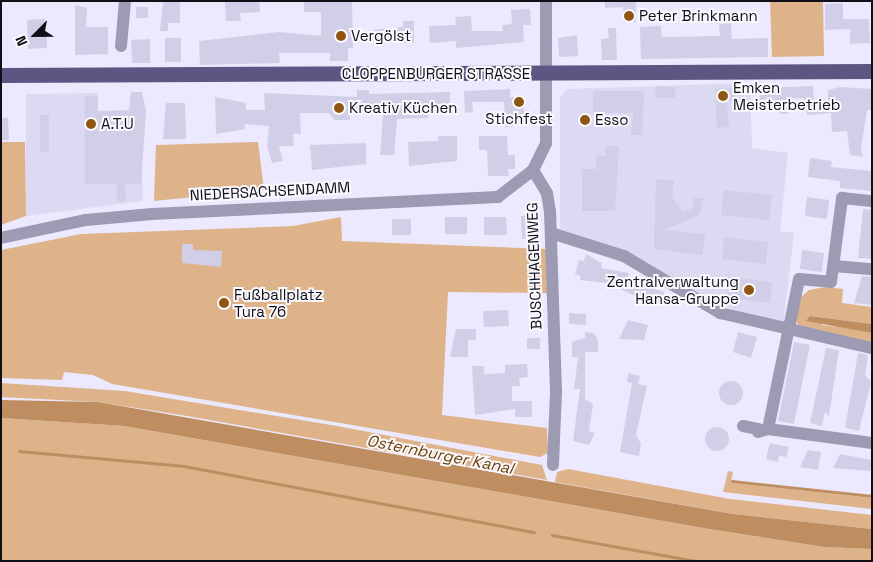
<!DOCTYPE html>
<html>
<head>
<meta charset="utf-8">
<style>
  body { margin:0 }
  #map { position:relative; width:873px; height:562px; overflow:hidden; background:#ece9fe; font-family:"Space Grotesk",sans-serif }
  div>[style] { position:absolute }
  .built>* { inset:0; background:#dcd9f2 }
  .green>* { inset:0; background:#deb38a }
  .water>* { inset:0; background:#be8e60 }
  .stream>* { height:2.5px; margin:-1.25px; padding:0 1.25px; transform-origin:1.25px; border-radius:1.25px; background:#be8e60 }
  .building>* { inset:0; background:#d1cee7 }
  .round { border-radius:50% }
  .minor>* { height:12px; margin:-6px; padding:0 6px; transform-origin:6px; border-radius:6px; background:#9d9ab4 }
  .major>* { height:15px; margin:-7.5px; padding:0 7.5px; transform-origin:7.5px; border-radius:7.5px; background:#5d5582 }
  .dots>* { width:14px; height:14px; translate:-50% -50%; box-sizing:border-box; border:2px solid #f9f9fe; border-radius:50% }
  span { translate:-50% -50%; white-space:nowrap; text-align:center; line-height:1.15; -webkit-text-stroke:4px #f9f9fe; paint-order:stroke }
  .poi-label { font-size:15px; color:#100e17 }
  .left { translate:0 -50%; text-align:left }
  .right { translate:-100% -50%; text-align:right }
  .street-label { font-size:15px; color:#100e17 }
  .water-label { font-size:16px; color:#6d3f03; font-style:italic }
  .frame { position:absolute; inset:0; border:2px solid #100e17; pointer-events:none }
  .north { position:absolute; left:10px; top:10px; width:50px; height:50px; -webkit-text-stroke:4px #f9f9fe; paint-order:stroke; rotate:247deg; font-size:14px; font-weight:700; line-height:20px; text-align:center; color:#100e17 }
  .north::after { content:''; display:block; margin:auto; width:18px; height:22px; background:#100e17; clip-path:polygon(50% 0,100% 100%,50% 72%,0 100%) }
</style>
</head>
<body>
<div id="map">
  <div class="built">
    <div style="clip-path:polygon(750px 83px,752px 148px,788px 153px,780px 231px,794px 233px,783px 326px,695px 296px,634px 255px,560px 229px,560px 97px,567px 89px)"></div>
    <div style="clip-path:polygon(98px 93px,98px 151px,141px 152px,143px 201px,26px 216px,26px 94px)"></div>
  </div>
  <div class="green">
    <div style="clip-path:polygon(770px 1px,823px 1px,824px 56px,772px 57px)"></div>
    <div style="clip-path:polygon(1px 142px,25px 142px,26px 216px,1px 225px)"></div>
    <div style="clip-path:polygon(258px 142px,264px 190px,154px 201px,156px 145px)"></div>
    <div style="clip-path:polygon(341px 217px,342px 241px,546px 249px,547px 293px,448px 292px,442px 415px,547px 428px,548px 453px,540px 457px,112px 384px,93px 375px,64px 372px,62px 380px,1px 378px,1px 250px,81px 234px,293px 226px)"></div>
    <div style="clip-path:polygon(825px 287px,843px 289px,842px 303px,872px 307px,872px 324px,810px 316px,823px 325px,864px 330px,872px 333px,872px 343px,799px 327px,795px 319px,799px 299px,809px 290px)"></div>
    <div style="clip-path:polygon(1px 383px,125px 391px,337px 426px,542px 465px,547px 480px,187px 416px,98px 402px,1px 397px)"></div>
    <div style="clip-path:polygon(1px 418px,124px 426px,709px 529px,824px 547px,872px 549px,872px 561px,1px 561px)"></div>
    <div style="clip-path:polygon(568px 469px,730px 499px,872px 515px,872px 529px,733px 514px,555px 482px,557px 472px)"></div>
    <div style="clip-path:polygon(728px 471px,733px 472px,731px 483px,872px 498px,872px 509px,723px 492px)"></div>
  </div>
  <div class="water">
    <div style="clip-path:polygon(810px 316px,872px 324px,872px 333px,806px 321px)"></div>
    <div style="clip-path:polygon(1px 400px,98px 402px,733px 514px,872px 529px,872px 549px,824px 547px,709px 529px,124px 426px,1px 418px)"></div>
  </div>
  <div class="stream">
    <div style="left:19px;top:451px;width:166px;rotate:5.2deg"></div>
    <div style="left:184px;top:466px;width:356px;rotate:10.7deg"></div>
    <div style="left:732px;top:481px;width:141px;rotate:6.1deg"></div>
    <div style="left:552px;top:535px;width:147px;rotate:10.2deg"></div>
  </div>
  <div class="building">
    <div style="clip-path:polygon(163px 1px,180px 1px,180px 23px,168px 23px,168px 31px,160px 31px)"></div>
    <div style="clip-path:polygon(225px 1px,259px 1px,260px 12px,240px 13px,241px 21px,226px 21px)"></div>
    <div style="clip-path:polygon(304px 1px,352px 1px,353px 48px,348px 48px,348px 61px,330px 61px,330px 53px,279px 53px,280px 63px,200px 65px,199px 41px,279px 32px,321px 36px,321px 12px,304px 12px)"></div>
    <div style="clip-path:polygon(605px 1px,636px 1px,636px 22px,624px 22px,623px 7px,605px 8px)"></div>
    <div style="clip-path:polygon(843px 3px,843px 19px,869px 19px,870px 43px,850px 44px,850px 29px,825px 30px,825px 4px)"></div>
    <div style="clip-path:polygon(75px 5px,87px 8px,86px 27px,108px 27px,108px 54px,75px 55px)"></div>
    <div style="clip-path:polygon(136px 7px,148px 7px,148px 18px,136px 18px)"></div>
    <div style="clip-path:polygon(530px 9px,531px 25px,523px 25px,524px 42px,456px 48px,456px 41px,430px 43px,429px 26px,456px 25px,455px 17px,471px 16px,472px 31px,503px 31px,502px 25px,512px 24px,511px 10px)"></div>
    <div style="clip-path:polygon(45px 19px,47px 48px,28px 49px,27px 20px)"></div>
    <div style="clip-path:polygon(403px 21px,414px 21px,414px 43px,404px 43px,403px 38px,373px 39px,373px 30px,403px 27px)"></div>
    <div style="clip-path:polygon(731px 23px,732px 39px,768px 38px,768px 57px,641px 59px,640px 27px,661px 26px,662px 37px,720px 36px,719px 24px)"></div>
    <div style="clip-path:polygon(608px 28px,616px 28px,617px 60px,602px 60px,601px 39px,609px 38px)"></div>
    <div style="clip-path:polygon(577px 35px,578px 56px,559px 57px,558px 38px)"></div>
    <div style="clip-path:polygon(165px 38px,181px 38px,181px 62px,165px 62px)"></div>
    <div style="clip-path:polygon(150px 39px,150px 63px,132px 63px,131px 40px)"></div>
    <div style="clip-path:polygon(656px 86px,675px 87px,675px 98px,655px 98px)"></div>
    <div style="clip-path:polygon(813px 86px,814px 101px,828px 100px,828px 90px,840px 87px,872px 89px,872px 110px,867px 110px,861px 148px,863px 157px,850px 155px,847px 131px,832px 132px,831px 113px,807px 115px,804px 98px,788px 98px,788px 114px,780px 114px,780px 109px,769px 110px,768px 99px,760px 100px,760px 88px)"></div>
    <div style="clip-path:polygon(734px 88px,734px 101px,727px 101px,729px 127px,717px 128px,715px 89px)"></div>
    <div style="clip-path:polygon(510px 89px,510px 97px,523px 97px,525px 125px,505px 127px,504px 102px,472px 102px,473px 112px,465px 113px,464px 91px)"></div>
    <div style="clip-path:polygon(357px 90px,369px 90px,369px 94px,450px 92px,450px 104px,428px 104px,428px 118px,397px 119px,394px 155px,380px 155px,383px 115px,379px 115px,379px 105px,364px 106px,364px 113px,350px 115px,350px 120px,334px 120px,329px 113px,300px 113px,301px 134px,293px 134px,294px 146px,279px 146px,283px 161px,272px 163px,267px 146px,269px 126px,245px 124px,245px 129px,216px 134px,215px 97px,246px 103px,246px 110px,265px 110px,264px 93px,357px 97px)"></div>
    <div style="clip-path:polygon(593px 91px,644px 91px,642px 135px,630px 135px,634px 113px,593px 113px)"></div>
    <div style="clip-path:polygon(131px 92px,142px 92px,146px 111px,141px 184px,125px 184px,126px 201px,117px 202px,117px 184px,85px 184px,85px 96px,98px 96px,98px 111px,129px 110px)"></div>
    <div style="clip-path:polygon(166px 103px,185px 103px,186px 139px,163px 139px)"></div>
    <div style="clip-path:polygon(40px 115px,49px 115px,49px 152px,40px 152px)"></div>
    <div style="clip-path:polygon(1px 118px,8px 118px,9px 140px,1px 140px)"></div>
    <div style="clip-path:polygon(438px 136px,457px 136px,457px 161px,409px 166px,408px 142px,438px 141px)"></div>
    <div style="clip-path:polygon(479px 136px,507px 136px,508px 155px,515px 155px,515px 169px,508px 169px,509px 176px,488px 176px,487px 150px,479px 150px)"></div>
    <div style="clip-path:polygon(366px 143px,366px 164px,312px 170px,310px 145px)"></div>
    <div style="clip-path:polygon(606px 146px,619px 146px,615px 211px,582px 211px,582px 169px,596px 169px,596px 156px,606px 156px)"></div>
    <div style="clip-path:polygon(810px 158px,832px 161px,831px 167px,872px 171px,872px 191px,840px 188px,840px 181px,808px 177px)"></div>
    <div style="clip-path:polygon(656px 179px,674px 181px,672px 197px,683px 212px,693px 208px,694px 198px,703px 198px,699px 215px,665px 230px,705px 234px,702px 255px,654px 249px)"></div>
    <div style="clip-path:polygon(724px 190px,772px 195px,769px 220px,721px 215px)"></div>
    <div style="clip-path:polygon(807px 197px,829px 200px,827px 219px,805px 216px)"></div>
    <div style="clip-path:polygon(863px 209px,872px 210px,872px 259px,858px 258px)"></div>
    <div style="clip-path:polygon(521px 216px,538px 216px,539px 239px,522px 239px)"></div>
    <div style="clip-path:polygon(445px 217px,467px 217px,467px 234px,445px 234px)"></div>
    <div style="clip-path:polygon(484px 217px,506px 217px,507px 235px,484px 235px)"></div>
    <div style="clip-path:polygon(392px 219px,411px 219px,411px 235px,392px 235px)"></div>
    <div style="clip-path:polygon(724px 237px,768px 242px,766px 264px,722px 259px)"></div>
    <div style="clip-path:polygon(182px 244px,193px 244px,193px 250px,222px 251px,221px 267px,182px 263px)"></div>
    <div style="clip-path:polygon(802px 250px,824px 253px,822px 272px,800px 269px)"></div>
    <div style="clip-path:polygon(586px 254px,602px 263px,601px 268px,629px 273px,627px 281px,664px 292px,661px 304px,635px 299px,636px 296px,606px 283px,580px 280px,581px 276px,575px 274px,579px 260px,584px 261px)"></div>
    <div style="clip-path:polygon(862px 276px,872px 277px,872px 305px,854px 303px)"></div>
    <div style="clip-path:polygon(728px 277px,772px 282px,770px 303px,726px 298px)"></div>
    <div style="clip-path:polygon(508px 310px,509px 326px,484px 327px,483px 311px)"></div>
    <div style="clip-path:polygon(569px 313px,586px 314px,586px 325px,569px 324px)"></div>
    <div style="clip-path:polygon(628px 320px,648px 325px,644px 340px,619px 339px)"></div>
    <div style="clip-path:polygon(456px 329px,476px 329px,476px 340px,468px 340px,468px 357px,450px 357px)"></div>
    <div style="clip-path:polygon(585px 332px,594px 333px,598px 341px,598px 352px,585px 352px,585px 399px,593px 404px,589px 431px,595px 433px,589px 445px,573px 441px,580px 389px,574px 389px,578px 357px,572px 357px,572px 342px,585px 338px)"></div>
    <div style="clip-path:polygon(738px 332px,757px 337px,751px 358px,733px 352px)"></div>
    <div style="clip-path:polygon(527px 338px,540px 338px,540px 349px,527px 349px)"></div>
    <div style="clip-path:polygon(794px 342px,810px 345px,794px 424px,778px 421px)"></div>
    <div style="clip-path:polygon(826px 348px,839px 350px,829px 416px,825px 412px,822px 426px,810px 423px)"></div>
    <div style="clip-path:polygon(858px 353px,868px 355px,865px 375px,871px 382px,859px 431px,845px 428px)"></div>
    <div style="clip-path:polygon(527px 364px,528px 377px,519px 378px,520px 386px,512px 386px,512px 401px,532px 401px,532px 417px,515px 417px,515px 409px,475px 415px,472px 366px,484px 366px,484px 374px,505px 373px,505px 365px)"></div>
    <div style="clip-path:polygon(628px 373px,640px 376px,638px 384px,647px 386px,636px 435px,641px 444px,639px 456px,620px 452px,632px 383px,627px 382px)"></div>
    <div class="round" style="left:719px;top:381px;width:24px;height:24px"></div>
    <div class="round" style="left:705px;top:427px;width:24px;height:24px"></div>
    <div style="clip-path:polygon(770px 443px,789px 447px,786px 457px,779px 456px,778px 462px,766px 459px)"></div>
    <div style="clip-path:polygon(808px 450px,821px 452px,818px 470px,800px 467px)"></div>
    <div style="clip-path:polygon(840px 454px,872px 460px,870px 471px,833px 468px)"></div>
  </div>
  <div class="minor">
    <div style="left:121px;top:46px;width:45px;rotate:-84.9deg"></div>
    <div style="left:533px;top:170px;width:27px;rotate:59deg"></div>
    <div style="left:547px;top:193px;width:18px;rotate:81deg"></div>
    <div style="left:550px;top:211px;width:181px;rotate:88.1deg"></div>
    <div style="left:556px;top:392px;width:73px;rotate:92.4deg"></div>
    <div style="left:551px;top:233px;width:77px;rotate:17.5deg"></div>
    <div style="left:624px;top:256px;width:112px;rotate:30.7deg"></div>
    <div style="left:720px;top:313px;width:156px;rotate:13deg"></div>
    <div style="left:1px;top:238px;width:87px;rotate:-12deg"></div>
    <div style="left:86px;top:220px;width:66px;rotate:-5.2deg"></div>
    <div style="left:152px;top:214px;width:346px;rotate:-2.8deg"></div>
    <div style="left:498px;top:197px;width:44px;rotate:-37.6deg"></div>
    <div style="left:533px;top:170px;width:30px;rotate:-64deg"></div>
    <div style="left:546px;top:143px;width:142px;rotate:-90deg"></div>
    <div style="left:834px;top:266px;width:38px;rotate:5deg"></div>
    <div style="left:743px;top:426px;width:16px;rotate:11deg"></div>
    <div style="left:768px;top:429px;width:105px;rotate:7.7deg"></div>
    <div style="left:758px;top:432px;width:10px;rotate:-17deg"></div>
    <div style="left:768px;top:429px;width:153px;rotate:-78.3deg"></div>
    <div style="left:799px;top:279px;width:32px;rotate:5deg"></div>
    <div style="left:831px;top:282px;width:85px;rotate:-82.5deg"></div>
    <div style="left:842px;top:198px;width:30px;rotate:6deg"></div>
  </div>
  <div class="major">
    <div style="left:1px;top:75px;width:871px;rotate:-0.26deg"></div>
  </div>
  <div class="dots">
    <div style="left:629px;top:16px;background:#905611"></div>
    <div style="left:341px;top:36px;background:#905611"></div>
    <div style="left:723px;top:96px;background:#905611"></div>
    <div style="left:519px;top:102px;background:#905611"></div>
    <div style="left:339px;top:108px;background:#905611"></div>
    <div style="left:585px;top:120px;background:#905611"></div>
    <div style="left:91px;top:124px;background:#905611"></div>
    <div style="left:749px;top:290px;background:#905611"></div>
    <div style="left:224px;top:303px;background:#905611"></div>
  </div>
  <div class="poi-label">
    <span class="left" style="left:639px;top:16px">Peter Brinkmann</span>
    <span class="left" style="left:351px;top:36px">Vergölst</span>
    <span class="left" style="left:733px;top:96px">Emken<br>Meisterbetrieb</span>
    <span class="left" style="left:349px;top:108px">Kreativ Küchen</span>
    <span style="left:519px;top:119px">Stichfest</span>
    <span class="left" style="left:595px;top:120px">Esso</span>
    <span class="left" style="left:101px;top:124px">A.T.U</span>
    <span class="right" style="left:739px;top:290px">Zentralverwaltung<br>Hansa-Gruppe</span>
    <span class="left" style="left:234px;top:303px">Fußballplatz<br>Tura 76</span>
  </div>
  <div class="street-label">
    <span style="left:436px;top:74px">CLOPPENBURGER STRASSE</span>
    <span style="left:270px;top:191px;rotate:-3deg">NIEDERSACHSENDAMM</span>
    <span style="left:534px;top:266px;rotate:-92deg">BUSCHHAGENWEG</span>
  </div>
  <div class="water-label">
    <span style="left:440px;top:455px;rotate:11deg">Osternburger Kanal</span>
  </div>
  <div class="frame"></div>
  <div class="north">N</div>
</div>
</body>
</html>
